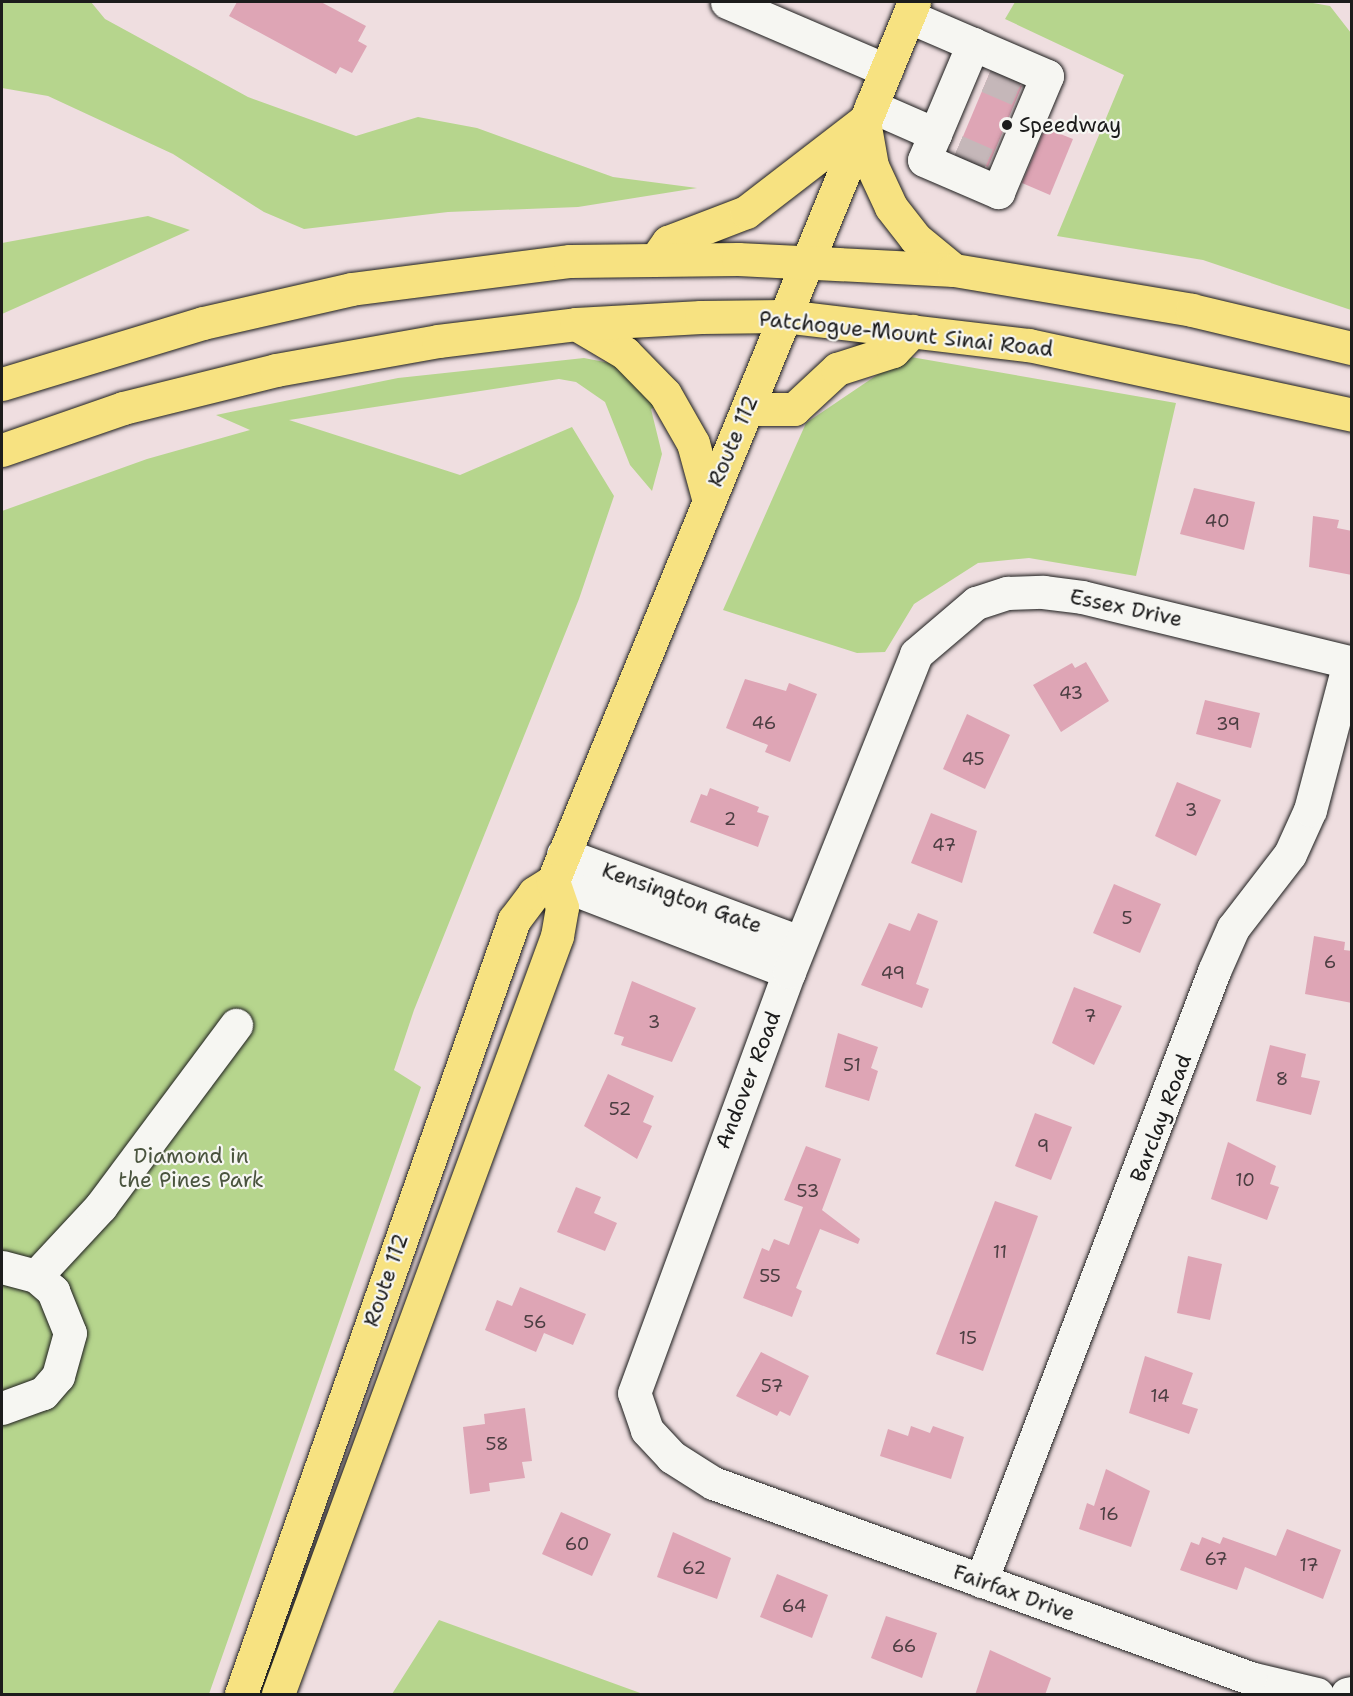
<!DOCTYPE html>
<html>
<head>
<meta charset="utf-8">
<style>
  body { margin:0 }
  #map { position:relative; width:1353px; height:1696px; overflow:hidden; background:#efdee0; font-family:"Shantell Sans",sans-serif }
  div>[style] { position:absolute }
  .green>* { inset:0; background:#b6d58d }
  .building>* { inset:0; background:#dea5b5 }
  .minor-tunnel>* { height:33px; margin-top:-16.5px; transform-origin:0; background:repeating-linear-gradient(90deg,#c5b7b9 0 33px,transparent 0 49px) }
  .roads { filter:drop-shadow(0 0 2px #1c1c1c) drop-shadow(0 0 2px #1c1c1c) }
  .minor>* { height:33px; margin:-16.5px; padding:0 16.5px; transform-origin:16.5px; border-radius:16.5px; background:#f6f6f2 }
  .major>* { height:33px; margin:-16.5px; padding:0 16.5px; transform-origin:16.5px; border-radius:16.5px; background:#f7e281 }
  .highway>* { height:33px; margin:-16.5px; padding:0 16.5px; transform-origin:16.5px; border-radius:16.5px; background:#f7e281 }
  .dots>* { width:16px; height:16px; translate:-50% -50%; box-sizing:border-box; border:3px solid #f6f6f2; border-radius:50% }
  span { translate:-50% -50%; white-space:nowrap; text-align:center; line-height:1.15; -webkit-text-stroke:4.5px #f6f6f2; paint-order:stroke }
  .number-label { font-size:18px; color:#4c3e42 }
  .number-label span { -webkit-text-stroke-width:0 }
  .poi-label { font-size:21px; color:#1c1c1c }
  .left { translate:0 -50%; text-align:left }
  .street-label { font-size:21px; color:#1c1c1c }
  .park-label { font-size:21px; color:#4a543e }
  .frame { position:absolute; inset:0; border:3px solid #1c1c1c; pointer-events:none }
</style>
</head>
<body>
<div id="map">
  <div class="green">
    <div style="clip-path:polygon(2px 2px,91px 2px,105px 19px,248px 97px,356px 136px,418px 117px,477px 128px,613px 177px,697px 188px,578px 207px,448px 212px,304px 229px,264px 212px,173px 154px,48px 96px,2px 88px)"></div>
    <div style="clip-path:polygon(1015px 2px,1307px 2px,1330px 6px,1351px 33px,1351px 310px,1203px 260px,1057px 236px,1124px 75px,1005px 19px)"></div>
    <div style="clip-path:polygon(148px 216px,190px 230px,2px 314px,2px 243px)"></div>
    <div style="clip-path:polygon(905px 356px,1176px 403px,1136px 576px,1029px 558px,978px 563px,914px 604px,885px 652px,857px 653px,723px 610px,806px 423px)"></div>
    <div style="clip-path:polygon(584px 358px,615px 364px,661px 404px,651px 409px,662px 454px,652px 491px,630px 465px,605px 402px,576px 382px,559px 379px,289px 420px,460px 475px,572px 427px,614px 496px,579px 599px,414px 1010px,394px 1070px,421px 1087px,209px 1694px,2px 1694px,2px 511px,147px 459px,250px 430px,216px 415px,398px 378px)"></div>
    <div style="clip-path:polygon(439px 1620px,643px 1694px,644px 1694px,392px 1694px)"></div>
  </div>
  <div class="building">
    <div style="clip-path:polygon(237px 2px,321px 2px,366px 26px,358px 41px,367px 46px,352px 73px,340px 67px,336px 74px,229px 16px)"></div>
    <div style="clip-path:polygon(990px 72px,1022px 86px,988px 167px,956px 153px)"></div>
    <div style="clip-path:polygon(1045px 128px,1073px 139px,1050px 195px,1022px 183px)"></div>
    <div style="clip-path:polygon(1194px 488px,1255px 502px,1244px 550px,1180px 534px)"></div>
    <div style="clip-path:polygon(1313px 516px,1339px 520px,1337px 528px,1352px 531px,1352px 575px,1309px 567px)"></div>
    <div style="clip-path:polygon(1086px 662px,1109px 701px,1061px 732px,1033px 685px,1072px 663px,1075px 668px)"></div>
    <div style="clip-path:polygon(745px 679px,786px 691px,789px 683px,817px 694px,790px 762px,765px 752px,768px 745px,726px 728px)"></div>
    <div style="clip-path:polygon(1205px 700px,1260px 713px,1251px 748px,1196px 734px)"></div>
    <div style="clip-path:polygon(967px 714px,1010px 735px,985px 789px,943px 769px)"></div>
    <div style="clip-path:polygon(1177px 782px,1221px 800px,1196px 856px,1155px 836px)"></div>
    <div style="clip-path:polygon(710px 788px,759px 807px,757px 812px,769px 816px,758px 847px,690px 822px,701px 794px,707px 796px)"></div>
    <div style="clip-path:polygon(931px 813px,977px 831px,962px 883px,911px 863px)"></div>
    <div style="clip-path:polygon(1114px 884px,1161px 904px,1140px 953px,1093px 933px)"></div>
    <div style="clip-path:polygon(918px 913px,938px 921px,916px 984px,929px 989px,922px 1008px,861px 985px,889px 923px,910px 931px)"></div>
    <div style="clip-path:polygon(1314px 936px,1345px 942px,1344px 950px,1352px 951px,1352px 1003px,1305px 994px)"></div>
    <div style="clip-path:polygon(632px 981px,696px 1008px,672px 1062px,621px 1045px,624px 1037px,614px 1034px)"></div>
    <div style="clip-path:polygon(1074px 987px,1122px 1006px,1094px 1065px,1052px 1043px)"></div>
    <div style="clip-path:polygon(838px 1033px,878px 1047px,871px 1068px,878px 1071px,869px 1101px,825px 1087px)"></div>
    <div style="clip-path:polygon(1270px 1045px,1306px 1054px,1301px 1077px,1320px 1081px,1311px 1115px,1256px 1101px)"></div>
    <div style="clip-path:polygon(608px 1074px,654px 1096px,643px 1122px,652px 1126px,637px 1159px,584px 1126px)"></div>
    <div style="clip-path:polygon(1035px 1113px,1072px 1127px,1051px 1180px,1015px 1166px)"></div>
    <div style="clip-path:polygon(1228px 1142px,1276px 1166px,1270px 1184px,1279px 1187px,1267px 1220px,1211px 1199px)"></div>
    <div style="clip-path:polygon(806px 1146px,841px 1159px,822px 1210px,860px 1239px,858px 1244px,820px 1229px,796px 1288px,802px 1291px,792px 1317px,743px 1298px,762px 1248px,769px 1251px,774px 1239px,789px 1245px,803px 1207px,784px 1200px)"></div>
    <div style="clip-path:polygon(576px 1187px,601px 1197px,594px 1213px,617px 1223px,605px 1251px,557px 1232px)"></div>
    <div style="clip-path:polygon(995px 1201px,1038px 1216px,983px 1371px,936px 1354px)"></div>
    <div style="clip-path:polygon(1188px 1256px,1222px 1264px,1210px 1320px,1177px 1313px)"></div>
    <div style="clip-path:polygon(520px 1287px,586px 1314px,573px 1345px,544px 1333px,536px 1352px,485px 1330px,497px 1300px,512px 1306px)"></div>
    <div style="clip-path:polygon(761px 1352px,809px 1376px,790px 1416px,780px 1411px,777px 1416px,736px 1396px)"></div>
    <div style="clip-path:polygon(1145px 1356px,1193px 1373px,1182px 1404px,1198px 1409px,1189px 1434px,1129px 1413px)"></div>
    <div style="clip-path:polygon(525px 1408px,532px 1461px,522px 1462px,525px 1478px,489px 1483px,490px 1491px,470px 1494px,463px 1427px,485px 1424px,484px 1414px)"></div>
    <div style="clip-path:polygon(911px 1426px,930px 1433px,933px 1426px,964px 1437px,951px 1479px,880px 1456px,888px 1429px,908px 1436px)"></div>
    <div style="clip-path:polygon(1106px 1469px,1150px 1491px,1131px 1547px,1079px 1529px,1087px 1503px,1094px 1506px)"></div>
    <div style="clip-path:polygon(561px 1512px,611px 1534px,592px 1576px,542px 1554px)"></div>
    <div style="clip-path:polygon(1287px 1529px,1341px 1550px,1323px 1599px,1245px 1567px,1237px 1590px,1180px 1570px,1191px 1542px,1199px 1545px,1202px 1537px,1220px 1544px,1223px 1537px,1276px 1556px)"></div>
    <div style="clip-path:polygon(673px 1532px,731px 1558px,717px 1599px,657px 1577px)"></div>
    <div style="clip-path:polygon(777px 1574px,828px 1595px,812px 1638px,760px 1617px)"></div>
    <div style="clip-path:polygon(886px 1616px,937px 1633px,922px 1678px,871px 1658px)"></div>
    <div style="clip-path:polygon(990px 1650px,1051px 1678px,1045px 1695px,975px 1695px)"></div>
  </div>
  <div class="minor-tunnel">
    <div style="left:988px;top:76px;width:40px;rotate:23.4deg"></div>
    <div style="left:956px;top:151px;width:40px;rotate:23.4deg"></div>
  </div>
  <div class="roads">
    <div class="minor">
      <div style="left:727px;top:2px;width:173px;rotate:23.2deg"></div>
      <div style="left:871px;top:106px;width:70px;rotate:23.6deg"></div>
      <div style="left:935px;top:134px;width:28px;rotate:113deg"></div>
      <div style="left:924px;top:160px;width:81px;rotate:23.4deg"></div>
      <div style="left:998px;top:192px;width:126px;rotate:-67.1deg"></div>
      <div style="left:1047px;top:76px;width:151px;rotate:-156.7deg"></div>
      <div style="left:935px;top:134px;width:98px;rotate:-67.1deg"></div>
      <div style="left:563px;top:854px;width:253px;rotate:20.4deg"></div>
      <div style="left:553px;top:881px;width:253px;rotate:21.1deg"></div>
      <div style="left:2px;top:1267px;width:35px;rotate:15deg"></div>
      <div style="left:36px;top:1276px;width:23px;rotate:41deg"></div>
      <div style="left:53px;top:1291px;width:45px;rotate:68deg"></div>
      <div style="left:70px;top:1333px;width:45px;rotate:105.6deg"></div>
      <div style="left:58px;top:1376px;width:23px;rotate:131deg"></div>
      <div style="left:43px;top:1393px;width:44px;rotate:159.9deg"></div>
      <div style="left:36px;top:1276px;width:96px;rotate:-47.1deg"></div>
      <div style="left:101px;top:1206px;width:226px;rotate:-53.3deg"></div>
      <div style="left:981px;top:1581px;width:653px;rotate:-69.09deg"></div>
      <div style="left:1214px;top:971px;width:47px;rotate:-66.2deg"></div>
      <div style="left:1233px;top:928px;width:93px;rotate:-52.4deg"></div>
      <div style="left:1290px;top:854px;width:48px;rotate:-65.6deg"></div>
      <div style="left:1310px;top:810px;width:153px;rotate:-75.2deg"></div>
      <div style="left:1317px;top:1694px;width:69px;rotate:-166.6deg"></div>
      <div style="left:1250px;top:1678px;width:571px;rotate:-160.04deg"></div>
      <div style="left:713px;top:1483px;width:49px;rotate:-147.6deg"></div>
      <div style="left:672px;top:1457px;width:37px;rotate:-133deg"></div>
      <div style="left:647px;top:1430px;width:39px;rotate:-109deg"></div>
      <div style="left:634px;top:1393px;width:449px;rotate:-69.8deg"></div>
      <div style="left:789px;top:972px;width:342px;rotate:-68.2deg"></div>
      <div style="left:916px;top:654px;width:79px;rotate:-40.4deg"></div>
      <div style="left:976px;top:603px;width:33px;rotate:-18deg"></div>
      <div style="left:1007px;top:593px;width:36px;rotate:-2deg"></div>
      <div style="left:1043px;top:592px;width:39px;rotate:7deg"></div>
      <div style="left:1082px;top:597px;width:278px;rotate:13.7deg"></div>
      <div style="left:1347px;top:1694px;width:5px;rotate:-11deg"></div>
    </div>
    <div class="major">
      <div style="left:864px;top:121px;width:46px;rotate:79.9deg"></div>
      <div style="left:872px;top:166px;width:45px;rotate:65.1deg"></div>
      <div style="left:891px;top:207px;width:39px;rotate:52deg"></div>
      <div style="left:915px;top:238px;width:50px;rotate:39.4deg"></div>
      <div style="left:656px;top:259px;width:21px;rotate:-55deg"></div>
      <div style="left:668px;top:242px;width:84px;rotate:-21deg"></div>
      <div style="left:746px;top:212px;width:148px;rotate:-37.6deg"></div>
      <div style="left:576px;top:324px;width:57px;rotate:30.6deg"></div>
      <div style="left:625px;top:353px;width:57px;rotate:45.7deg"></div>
      <div style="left:665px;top:394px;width:56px;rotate:60.3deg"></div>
      <div style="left:693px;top:443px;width:57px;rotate:74.7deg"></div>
      <div style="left:747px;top:409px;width:47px"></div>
      <div style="left:794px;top:409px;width:59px;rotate:-42.9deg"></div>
      <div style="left:837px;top:369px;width:59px;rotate:-17.8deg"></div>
      <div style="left:893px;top:351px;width:28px;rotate:-46deg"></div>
      <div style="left:241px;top:1694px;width:821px;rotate:-70.57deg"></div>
      <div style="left:514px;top:920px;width:34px;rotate:-53deg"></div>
      <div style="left:534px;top:893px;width:22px;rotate:-32deg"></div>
      <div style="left:553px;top:881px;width:950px;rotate:-67.67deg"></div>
      <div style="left:278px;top:1694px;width:808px;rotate:-69.79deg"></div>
      <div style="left:557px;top:936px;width:29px;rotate:-80deg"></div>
      <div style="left:562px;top:907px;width:28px;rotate:-109deg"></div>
    </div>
    <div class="highway">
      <div style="left:2px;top:384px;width:210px;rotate:-16.9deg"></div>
      <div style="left:203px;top:323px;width:152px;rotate:-12.9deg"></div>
      <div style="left:351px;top:289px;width:221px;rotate:-7.3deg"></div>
      <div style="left:570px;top:261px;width:168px;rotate:-0.7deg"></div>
      <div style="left:738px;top:259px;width:216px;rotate:2.9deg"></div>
      <div style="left:954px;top:270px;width:241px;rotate:9.5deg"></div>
      <div style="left:1192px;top:310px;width:164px;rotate:13.4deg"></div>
      <div style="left:2px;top:450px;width:128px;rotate:-19.1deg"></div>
      <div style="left:123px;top:408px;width:158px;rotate:-13.9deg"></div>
      <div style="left:276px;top:370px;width:165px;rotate:-10.1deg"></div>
      <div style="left:438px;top:341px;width:139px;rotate:-7deg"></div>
      <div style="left:576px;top:324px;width:125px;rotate:-3.2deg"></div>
      <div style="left:701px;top:317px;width:83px;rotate:-0.7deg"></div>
      <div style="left:784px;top:316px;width:247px;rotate:6.8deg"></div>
      <div style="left:1029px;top:345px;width:330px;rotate:12.2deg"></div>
    </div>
  </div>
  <div class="dots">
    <div style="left:1007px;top:125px;background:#1c1c1c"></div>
  </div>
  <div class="number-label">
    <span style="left:1217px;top:521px">40</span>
    <span style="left:1071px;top:693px">43</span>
    <span style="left:764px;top:723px">46</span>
    <span style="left:1228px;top:724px">39</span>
    <span style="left:973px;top:759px">45</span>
    <span style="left:1191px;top:810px">3</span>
    <span style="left:730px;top:819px">2</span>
    <span style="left:944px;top:845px">47</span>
    <span style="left:1127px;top:918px">5</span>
    <span style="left:1330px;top:962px">6</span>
    <span style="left:893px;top:973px">49</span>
    <span style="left:1090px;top:1016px">7</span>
    <span style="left:654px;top:1022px">3</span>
    <span style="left:852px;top:1065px">51</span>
    <span style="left:1282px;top:1079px">8</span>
    <span style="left:620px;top:1109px">52</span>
    <span style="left:1043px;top:1146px">9</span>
    <span style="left:1245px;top:1180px">10</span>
    <span style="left:808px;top:1191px">53</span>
    <span style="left:1000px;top:1252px">11</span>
    <span style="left:770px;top:1276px">55</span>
    <span style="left:535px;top:1322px">56</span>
    <span style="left:968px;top:1338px">15</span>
    <span style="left:772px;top:1386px">57</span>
    <span style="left:1160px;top:1396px">14</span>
    <span style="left:497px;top:1444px">58</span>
    <span style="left:1109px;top:1514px">16</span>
    <span style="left:577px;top:1544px">60</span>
    <span style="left:1216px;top:1559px">67</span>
    <span style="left:1309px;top:1565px">17</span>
    <span style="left:694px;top:1568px">62</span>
    <span style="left:794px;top:1606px">64</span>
    <span style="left:904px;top:1646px">66</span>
  </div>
  <div class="poi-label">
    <span class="left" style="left:1019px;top:125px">Speedway</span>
  </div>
  <div class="street-label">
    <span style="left:906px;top:334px;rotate:6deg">Patchogue-Mount Sinai Road</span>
    <span style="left:733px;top:441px;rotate:-67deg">Route 112</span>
    <span style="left:1126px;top:608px;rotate:12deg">Essex Drive</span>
    <span style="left:682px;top:898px;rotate:20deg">Kensington Gate</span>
    <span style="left:748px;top:1080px;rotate:-69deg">Andover Road</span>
    <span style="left:1161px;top:1118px;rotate:-69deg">Barclay Road</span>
    <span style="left:386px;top:1280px;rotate:-71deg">Route 112</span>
    <span style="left:1014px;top:1593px;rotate:20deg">Fairfax Drive</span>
  </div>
  <div class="park-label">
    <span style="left:191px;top:1168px">Diamond in<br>the Pines Park</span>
  </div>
  <div class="frame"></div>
</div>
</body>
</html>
